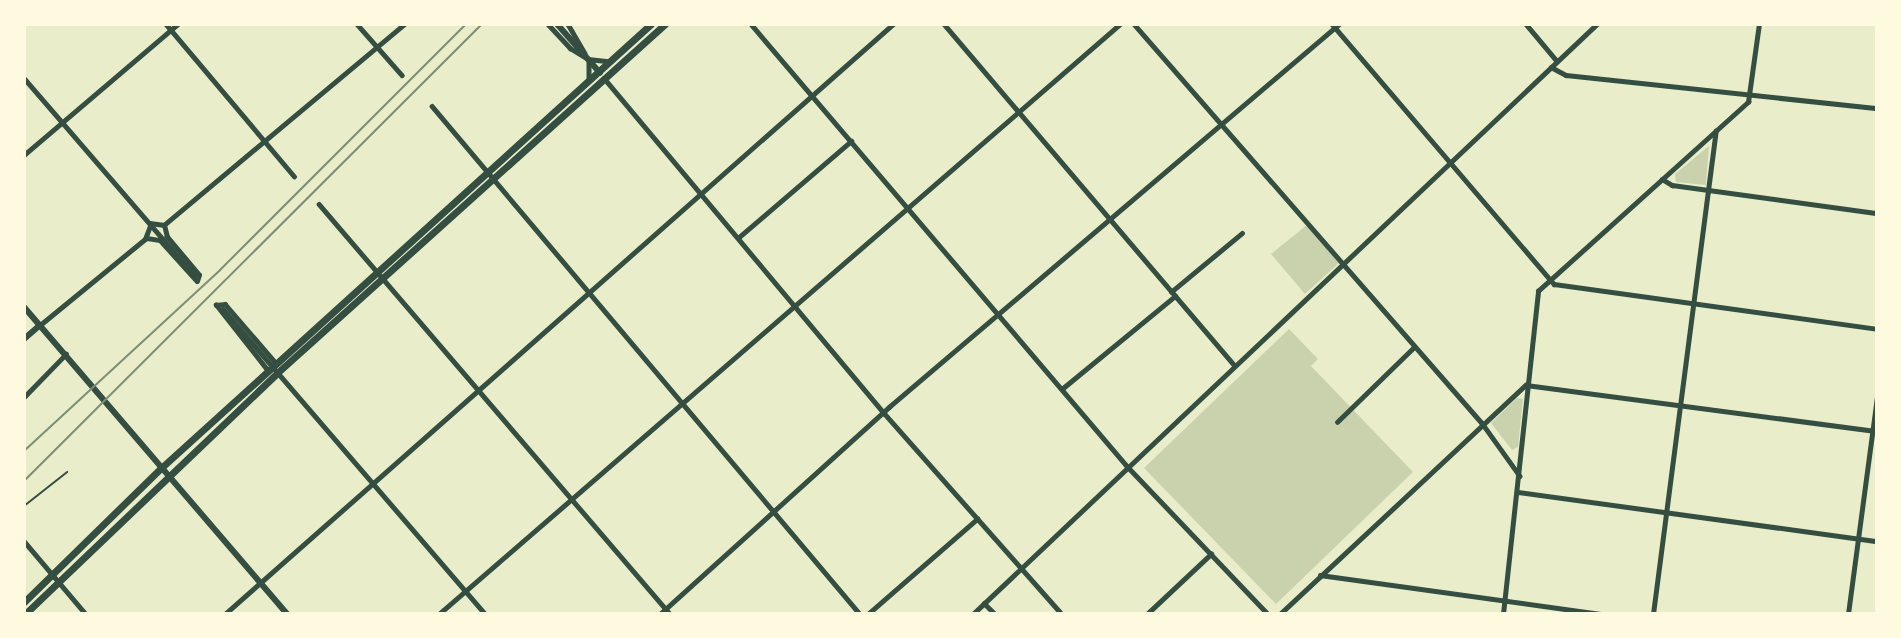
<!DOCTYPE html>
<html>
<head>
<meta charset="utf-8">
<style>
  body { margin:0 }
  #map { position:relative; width:1901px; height:638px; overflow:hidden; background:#e9edc9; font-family:Cabin,sans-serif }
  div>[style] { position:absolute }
  .green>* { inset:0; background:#cad2ad }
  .service>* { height:2px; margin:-1px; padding:0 1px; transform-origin:1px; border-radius:1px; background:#344e41 }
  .minor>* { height:4.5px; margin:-2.25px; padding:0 2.25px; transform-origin:2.25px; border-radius:2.25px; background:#344e41 }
  .tertiary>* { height:6px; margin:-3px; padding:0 3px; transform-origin:3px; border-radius:3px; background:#344e41 }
  .secondary>* { height:7px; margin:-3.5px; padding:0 3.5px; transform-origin:3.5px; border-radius:3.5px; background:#344e41 }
  .rail>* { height:2px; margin:-1px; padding:0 1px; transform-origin:1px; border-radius:1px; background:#7c8e77 }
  span { translate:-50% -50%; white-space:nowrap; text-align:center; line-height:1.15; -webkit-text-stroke:6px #fefae0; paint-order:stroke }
  .frame { position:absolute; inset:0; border:26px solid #fefae0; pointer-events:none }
</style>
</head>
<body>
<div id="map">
  <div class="green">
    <div style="clip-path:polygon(1709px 146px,1706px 185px,1676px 182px,1675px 174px)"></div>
    <div style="clip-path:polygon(1307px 225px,1339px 263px,1305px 294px,1271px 254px)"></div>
    <div style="clip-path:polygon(1289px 329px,1318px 359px,1311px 366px,1413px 472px,1276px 604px,1144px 468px)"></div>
    <div style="clip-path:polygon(1517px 398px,1523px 399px,1518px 447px,1512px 450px,1491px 423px)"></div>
  </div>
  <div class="service">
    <div style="left:24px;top:506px;width:55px;rotate:-38.3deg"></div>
  </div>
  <div class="minor">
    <div style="left:166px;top:24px;width:199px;rotate:49.9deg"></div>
    <div style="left:357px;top:24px;width:68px;rotate:48.6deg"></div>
    <div style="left:548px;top:24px;width:33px;rotate:47deg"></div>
    <div style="left:570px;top:48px;width:21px;rotate:31deg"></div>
    <div style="left:588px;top:59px;width:20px;rotate:6deg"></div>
    <div style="left:568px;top:24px;width:34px;rotate:60deg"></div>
    <div style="left:751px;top:24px;width:580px;rotate:49.61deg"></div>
    <div style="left:1127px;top:466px;width:204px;rotate:46.4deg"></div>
    <div style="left:944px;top:24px;width:448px;rotate:49.6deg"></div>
    <div style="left:1134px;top:24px;width:529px;rotate:48.91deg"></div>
    <div style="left:1482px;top:423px;width:65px;rotate:54.4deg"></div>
    <div style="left:1332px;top:24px;width:342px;rotate:49.5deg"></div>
    <div style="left:1554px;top:284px;width:326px;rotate:7.9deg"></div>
    <div style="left:1526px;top:24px;width:48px;rotate:50deg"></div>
    <div style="left:589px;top:61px;width:17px;rotate:90deg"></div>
    <div style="left:1551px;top:67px;width:17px;rotate:28deg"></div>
    <div style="left:1566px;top:75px;width:313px;rotate:6.1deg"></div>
    <div style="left:24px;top:78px;width:262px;rotate:49.2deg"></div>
    <div style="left:604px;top:78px;width:437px;rotate:50.1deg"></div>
    <div style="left:884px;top:413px;width:268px;rotate:48.5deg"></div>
    <div style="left:432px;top:106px;width:664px;rotate:49.89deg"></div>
    <div style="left:24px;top:155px;width:202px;rotate:-40.4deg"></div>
    <div style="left:1662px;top:179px;width:12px;rotate:31deg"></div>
    <div style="left:1672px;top:185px;width:207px;rotate:7.8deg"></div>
    <div style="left:319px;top:204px;width:540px;rotate:49.43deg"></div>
    <div style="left:150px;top:223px;width:14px;rotate:8deg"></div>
    <div style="left:164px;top:225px;width:313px;rotate:-39.9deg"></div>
    <div style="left:147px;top:238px;width:13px;rotate:9deg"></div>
    <div style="left:160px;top:240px;width:55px;rotate:47.9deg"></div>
    <div style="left:197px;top:281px;width:6px;rotate:-72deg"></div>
    <div style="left:199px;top:275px;width:50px;rotate:-130.1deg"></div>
    <div style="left:167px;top:237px;width:12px;rotate:-104deg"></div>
    <div style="left:738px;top:238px;width:149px;rotate:-40.6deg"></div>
    <div style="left:1171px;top:292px;width:92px;rotate:-39.7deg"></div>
    <div style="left:223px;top:309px;width:402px;rotate:49.3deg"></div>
    <div style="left:40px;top:325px;width:136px;rotate:-39.3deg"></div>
    <div style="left:145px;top:239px;width:14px;rotate:-69deg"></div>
    <div style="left:268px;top:371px;width:84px;rotate:-128.2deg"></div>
    <div style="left:216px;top:305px;width:9px;rotate:-6deg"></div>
    <div style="left:225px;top:304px;width:78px;rotate:49.2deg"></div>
    <div style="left:1063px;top:388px;width:145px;rotate:-39.4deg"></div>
    <div style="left:24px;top:397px;width:60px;rotate:-45.7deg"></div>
    <div style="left:1337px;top:422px;width:107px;rotate:-44.2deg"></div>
    <div style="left:1518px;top:492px;width:362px;rotate:7.8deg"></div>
    <div style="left:24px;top:541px;width:96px;rotate:49.7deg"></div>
    <div style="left:1320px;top:575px;width:283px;rotate:7.9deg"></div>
    <div style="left:984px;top:603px;width:16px;rotate:45deg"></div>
    <div style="left:225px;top:614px;width:891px;rotate:-41.45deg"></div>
    <div style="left:439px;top:614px;width:901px;rotate:-40.9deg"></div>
    <div style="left:660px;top:614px;width:309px;rotate:-42.1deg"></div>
    <div style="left:889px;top:407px;width:591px;rotate:-40.4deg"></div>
    <div style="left:868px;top:614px;width:145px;rotate:-41.1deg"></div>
    <div style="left:973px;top:614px;width:859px;rotate:-43.4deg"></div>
    <div style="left:1147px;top:614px;width:88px;rotate:-43.2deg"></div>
    <div style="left:1280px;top:614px;width:336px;rotate:-43deg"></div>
    <div style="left:1526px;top:385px;width:354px;rotate:7.5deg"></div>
    <div style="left:1503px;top:614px;width:325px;rotate:-83.8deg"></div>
    <div style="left:1538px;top:291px;width:283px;rotate:-42deg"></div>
    <div style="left:1748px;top:102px;width:79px;rotate:-82deg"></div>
    <div style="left:1653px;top:614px;width:487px;rotate:-82.6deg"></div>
    <div style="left:1848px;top:614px;width:220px;rotate:-82.4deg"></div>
  </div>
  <div class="tertiary">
    <div style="left:557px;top:24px;width:65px;rotate:48.7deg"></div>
    <div style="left:24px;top:307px;width:404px;rotate:49.4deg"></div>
    <div style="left:24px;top:339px;width:21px;rotate:-41deg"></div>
  </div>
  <div class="secondary">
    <div style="left:24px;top:602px;width:192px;rotate:-44.4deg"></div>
    <div style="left:161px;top:468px;width:661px;rotate:-42.18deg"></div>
    <div style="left:25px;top:614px;width:349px;rotate:-43.7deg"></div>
    <div style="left:277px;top:373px;width:522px;rotate:-41.97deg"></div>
  </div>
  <div class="rail">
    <div style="left:24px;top:451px;width:267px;rotate:-42.7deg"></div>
    <div style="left:220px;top:270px;width:348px;rotate:-45deg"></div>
    <div style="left:24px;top:481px;width:647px;rotate:-44.94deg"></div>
  </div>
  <div class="frame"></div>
</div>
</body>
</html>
